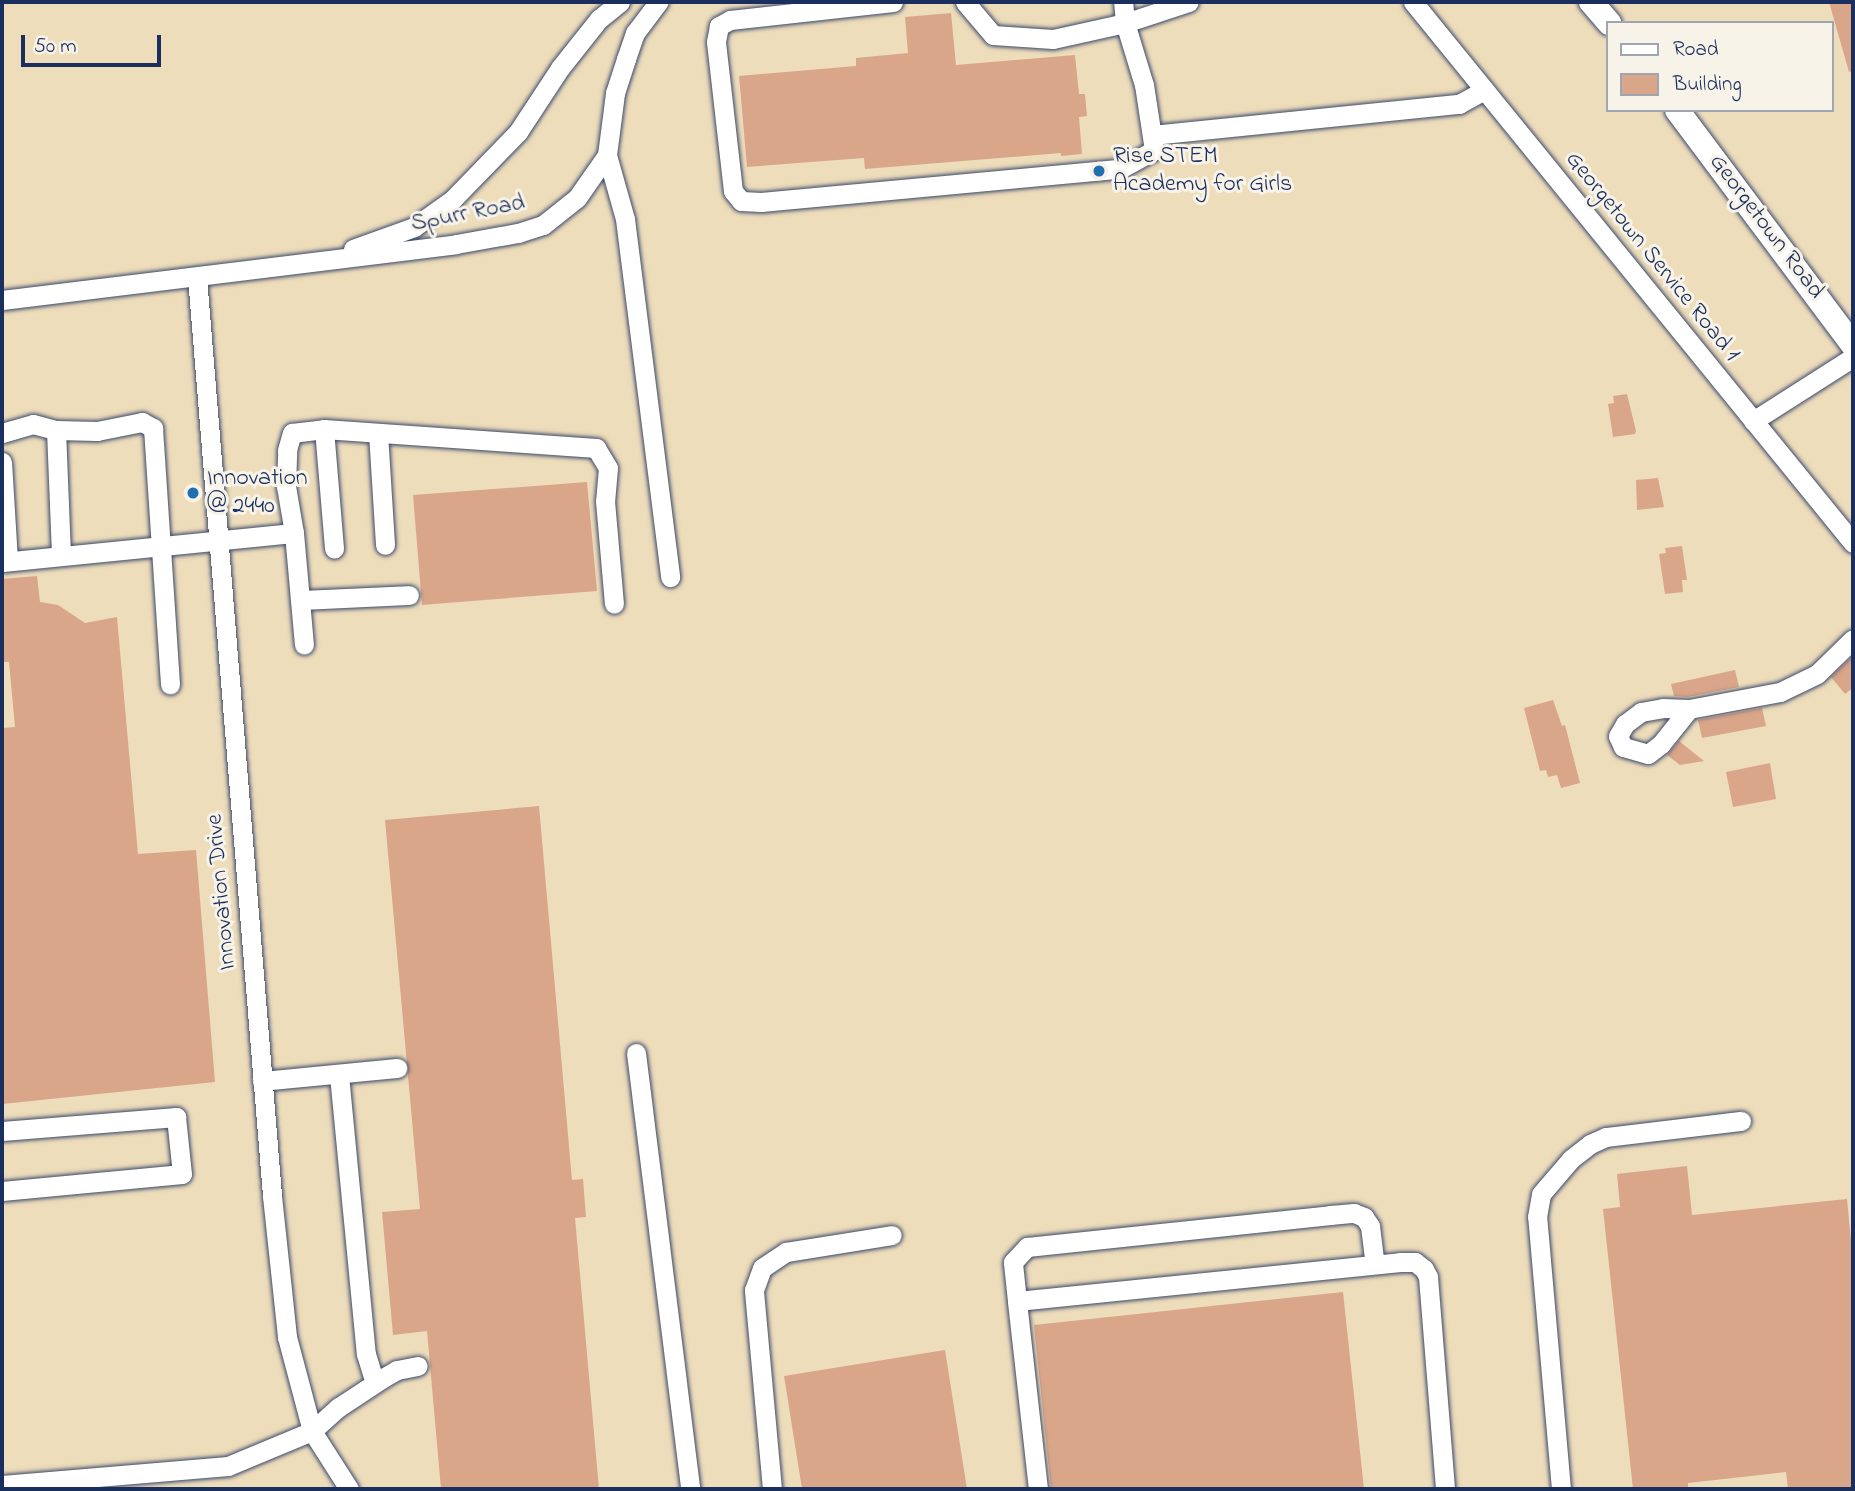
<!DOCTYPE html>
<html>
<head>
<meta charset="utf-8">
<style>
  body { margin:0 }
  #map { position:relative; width:1855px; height:1491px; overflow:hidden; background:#edb; font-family:"Indie Flower",sans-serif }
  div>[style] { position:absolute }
  .building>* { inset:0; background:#daa68a }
  .roads { filter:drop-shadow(0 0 2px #3b496c) drop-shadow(0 0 2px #3b496c) }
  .minor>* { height:19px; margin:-9.5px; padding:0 9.5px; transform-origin:9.5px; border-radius:9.5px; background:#fff }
  .major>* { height:24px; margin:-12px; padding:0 12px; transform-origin:12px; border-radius:12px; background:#fff }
  .dots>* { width:19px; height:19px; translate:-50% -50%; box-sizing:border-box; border:4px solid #f7f3e8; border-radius:50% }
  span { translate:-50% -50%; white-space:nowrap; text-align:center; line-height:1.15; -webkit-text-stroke:6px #f7f3e8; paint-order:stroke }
  .poi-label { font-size:24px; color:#1b2f5e }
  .left { translate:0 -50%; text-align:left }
  .street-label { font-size:24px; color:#1b2f5e }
  .frame { position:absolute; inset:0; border:4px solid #1b2f5e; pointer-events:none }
  .legend { position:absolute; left:1606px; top:21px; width:228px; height:91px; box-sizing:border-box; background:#f7f3e8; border:2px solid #9fa5b1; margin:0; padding:9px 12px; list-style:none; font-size:21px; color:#1b2f5e }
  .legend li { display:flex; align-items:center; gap:14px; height:35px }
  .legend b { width:35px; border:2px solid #9fa5b1 }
  .scale { position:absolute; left:21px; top:35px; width:140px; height:32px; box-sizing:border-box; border:4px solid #1b2f5e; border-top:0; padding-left:9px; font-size:21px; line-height:24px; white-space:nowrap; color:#1b2f5e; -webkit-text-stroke:5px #f7f3e8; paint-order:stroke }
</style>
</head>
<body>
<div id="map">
  <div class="building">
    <div style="clip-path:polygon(1829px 2px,1853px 2px,1853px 71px,1849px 72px)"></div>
    <div style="clip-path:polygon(951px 13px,956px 65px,1075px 55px,1079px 94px,1085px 94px,1087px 116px,1079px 117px,1082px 154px,1061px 156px,1061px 153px,865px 169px,864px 158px,747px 167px,739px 76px,856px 66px,856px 58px,908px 53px,905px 17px)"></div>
    <div style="clip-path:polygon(1627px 394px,1636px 431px,1635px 434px,1613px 437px,1608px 404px,1614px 403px,1613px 396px)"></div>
    <div style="clip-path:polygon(1658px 478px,1664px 507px,1637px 510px,1636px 480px)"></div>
    <div style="clip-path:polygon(587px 482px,597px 591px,422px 605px,413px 495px)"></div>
    <div style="clip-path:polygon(1682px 546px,1687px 580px,1682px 580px,1683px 592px,1665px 594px,1659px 554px,1666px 553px,1665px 548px)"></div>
    <div style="clip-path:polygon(37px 576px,40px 602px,58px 605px,85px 623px,117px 617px,138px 854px,196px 850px,215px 1082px,2px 1104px,2px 728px,15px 727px,9px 662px,2px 662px,2px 579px)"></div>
    <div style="clip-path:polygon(1853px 656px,1853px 688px,1845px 694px,1831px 677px)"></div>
    <div style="clip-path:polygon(1735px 670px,1739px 687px,1688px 697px,1674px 696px,1671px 684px)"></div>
    <div style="clip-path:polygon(1553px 700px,1562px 726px,1565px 725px,1580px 783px,1561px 788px,1557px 775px,1548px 777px,1546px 770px,1540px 771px,1524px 708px)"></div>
    <div style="clip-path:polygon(1762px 708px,1766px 726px,1702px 738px,1698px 720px)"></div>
    <div style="clip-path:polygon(1679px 741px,1704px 761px,1680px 765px,1667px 755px)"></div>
    <div style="clip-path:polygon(1770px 763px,1776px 799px,1733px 807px,1726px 772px)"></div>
    <div style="clip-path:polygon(539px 806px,572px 1180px,583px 1179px,586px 1217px,575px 1218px,599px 1489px,441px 1489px,427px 1331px,393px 1335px,382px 1212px,420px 1209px,385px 820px)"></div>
    <div style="clip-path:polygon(1687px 1166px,1692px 1215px,1847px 1199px,1853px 1261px,1853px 1489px,1788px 1489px,1786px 1472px,1688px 1483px,1688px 1489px,1633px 1489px,1603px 1209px,1620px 1207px,1617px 1174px)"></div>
    <div style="clip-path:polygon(1343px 1292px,1364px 1489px,1051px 1489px,1034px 1325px)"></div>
    <div style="clip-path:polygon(945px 1350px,967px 1489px,802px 1489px,784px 1376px)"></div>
  </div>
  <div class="roads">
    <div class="minor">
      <div style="left:893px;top:2px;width:164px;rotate:173.7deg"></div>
      <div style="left:730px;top:20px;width:13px;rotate:151deg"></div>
      <div style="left:719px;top:26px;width:16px;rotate:101deg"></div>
      <div style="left:716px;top:42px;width:150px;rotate:83.5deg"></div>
      <div style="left:733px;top:191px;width:13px;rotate:51deg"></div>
      <div style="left:741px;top:201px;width:20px;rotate:3deg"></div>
      <div style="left:761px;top:202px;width:361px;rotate:-5.3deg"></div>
      <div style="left:1120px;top:169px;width:39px;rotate:-29deg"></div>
      <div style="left:1154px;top:150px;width:66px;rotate:-98.7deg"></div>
      <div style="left:1144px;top:85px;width:65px;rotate:-107deg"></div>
      <div style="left:1125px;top:23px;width:67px;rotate:-18.2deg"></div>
      <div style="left:965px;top:2px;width:43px;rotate:49.7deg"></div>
      <div style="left:993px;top:35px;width:60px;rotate:3.8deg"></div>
      <div style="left:1053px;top:39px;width:74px;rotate:-12.5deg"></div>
      <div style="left:1125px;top:23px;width:21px;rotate:-95deg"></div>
      <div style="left:1413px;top:2px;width:697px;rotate:50.88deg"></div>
      <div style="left:1152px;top:135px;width:309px;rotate:-5.8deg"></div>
      <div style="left:1459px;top:104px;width:29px;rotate:-29deg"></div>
      <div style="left:607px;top:155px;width:66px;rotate:74.3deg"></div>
      <div style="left:625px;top:219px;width:361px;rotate:82.8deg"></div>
      <div style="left:353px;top:249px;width:65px;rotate:-19.8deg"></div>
      <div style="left:414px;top:227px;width:47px;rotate:-35.4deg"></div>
      <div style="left:452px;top:200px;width:95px;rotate:-45.9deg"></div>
      <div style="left:518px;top:132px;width:77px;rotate:-56.7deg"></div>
      <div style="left:560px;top:68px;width:63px;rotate:-51.5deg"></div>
      <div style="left:599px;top:19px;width:27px;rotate:-39deg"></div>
      <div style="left:197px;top:277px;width:922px;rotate:85.33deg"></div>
      <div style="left:272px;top:1196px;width:142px;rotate:83.9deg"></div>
      <div style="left:287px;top:1337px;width:97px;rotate:75.1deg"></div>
      <div style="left:312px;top:1431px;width:69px;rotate:57.5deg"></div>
      <div style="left:2px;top:300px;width:457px;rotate:-7deg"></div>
      <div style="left:456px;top:244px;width:63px;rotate:-10.1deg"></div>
      <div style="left:518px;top:233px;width:26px;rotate:-18deg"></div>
      <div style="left:543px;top:225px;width:43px;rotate:-38.5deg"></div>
      <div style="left:577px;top:198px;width:52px;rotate:-55.1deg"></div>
      <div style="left:607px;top:155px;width:63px;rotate:-82.6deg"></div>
      <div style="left:615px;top:93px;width:36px;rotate:-72deg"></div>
      <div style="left:626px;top:59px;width:28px;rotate:-71deg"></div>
      <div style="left:635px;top:33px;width:39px;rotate:-53deg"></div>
      <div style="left:1753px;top:421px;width:119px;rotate:-32.6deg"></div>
      <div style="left:324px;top:429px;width:120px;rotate:85.2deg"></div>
      <div style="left:56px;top:430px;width:126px;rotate:87.7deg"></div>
      <div style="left:2px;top:433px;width:32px;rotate:-16deg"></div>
      <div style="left:33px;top:424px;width:24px;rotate:15deg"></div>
      <div style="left:56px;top:430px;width:41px;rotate:1.4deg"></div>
      <div style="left:97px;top:431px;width:46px;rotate:-11.3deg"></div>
      <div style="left:142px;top:422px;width:13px;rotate:29deg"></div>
      <div style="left:153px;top:428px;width:257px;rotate:86.2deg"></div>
      <div style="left:378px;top:433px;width:112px;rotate:86.4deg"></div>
      <div style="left:2px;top:462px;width:99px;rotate:86.5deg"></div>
      <div style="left:294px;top:533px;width:112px;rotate:84.9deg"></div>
      <div style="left:2px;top:562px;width:293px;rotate:-5.7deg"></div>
      <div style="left:294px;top:533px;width:48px;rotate:-99.7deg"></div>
      <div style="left:286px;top:486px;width:36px;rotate:-88deg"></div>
      <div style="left:287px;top:450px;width:18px;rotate:-74deg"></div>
      <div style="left:292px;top:433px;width:32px;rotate:-7deg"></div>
      <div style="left:324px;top:429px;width:273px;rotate:4deg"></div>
      <div style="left:596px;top:448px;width:23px;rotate:59deg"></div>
      <div style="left:608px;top:468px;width:33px;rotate:95deg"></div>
      <div style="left:605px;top:501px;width:103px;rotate:85deg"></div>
      <div style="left:300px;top:600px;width:109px;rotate:-2.6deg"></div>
      <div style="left:1689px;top:709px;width:45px;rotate:128.7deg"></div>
      <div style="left:1661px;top:744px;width:16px;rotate:142deg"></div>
      <div style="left:1648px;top:754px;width:26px;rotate:-164deg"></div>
      <div style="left:1623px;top:747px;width:12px;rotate:-114deg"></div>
      <div style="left:1618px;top:736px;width:14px;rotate:-60deg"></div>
      <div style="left:1625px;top:724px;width:20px;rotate:-37deg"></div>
      <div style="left:1641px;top:712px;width:22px;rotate:-10deg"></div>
      <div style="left:1663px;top:708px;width:26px;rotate:2deg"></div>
      <div style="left:1689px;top:709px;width:93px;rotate:-10.6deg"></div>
      <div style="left:1780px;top:692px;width:41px;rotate:-25.9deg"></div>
      <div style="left:1817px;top:674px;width:50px;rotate:-44.2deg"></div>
      <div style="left:636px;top:1053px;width:439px;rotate:82.9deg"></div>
      <div style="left:339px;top:1075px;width:280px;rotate:84.5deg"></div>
      <div style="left:366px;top:1354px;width:30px;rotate:73deg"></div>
      <div style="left:262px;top:1081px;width:136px;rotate:-5.5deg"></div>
      <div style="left:2px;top:1131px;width:175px;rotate:-4.6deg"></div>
      <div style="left:176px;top:1117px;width:57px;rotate:84deg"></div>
      <div style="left:182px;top:1174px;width:181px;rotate:174.6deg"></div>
      <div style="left:1017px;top:1301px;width:39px;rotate:-96deg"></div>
      <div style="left:1013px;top:1262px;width:21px;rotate:-47deg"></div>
      <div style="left:1027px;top:1247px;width:305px;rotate:-6deg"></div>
      <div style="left:1330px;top:1215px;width:24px;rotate:-5deg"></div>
      <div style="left:1354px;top:1213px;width:11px;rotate:22deg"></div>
      <div style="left:1364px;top:1217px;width:11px;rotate:56deg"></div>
      <div style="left:1370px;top:1226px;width:38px;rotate:83deg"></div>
      <div style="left:2px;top:1485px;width:227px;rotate:-4.8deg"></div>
      <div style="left:228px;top:1466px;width:91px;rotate:-22.6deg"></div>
      <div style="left:312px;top:1431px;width:36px;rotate:-42deg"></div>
      <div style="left:339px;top:1407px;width:53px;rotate:-33.4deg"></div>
      <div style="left:383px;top:1378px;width:16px;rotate:-30deg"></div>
      <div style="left:397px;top:1370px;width:21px;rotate:-11deg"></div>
      <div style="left:772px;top:1489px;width:200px;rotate:-95.2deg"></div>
      <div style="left:754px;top:1290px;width:23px;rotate:-70deg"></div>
      <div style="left:762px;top:1268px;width:29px;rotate:-34deg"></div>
      <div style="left:786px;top:1252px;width:107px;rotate:-9.1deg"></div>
      <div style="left:1038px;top:1489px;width:189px;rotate:-96.4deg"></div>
      <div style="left:1017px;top:1301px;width:385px;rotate:-5.8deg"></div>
      <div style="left:1400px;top:1262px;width:15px"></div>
      <div style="left:1415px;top:1262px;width:11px;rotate:38deg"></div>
      <div style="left:1424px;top:1269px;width:9px;rotate:63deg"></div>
      <div style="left:1428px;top:1277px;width:213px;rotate:85.4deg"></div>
      <div style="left:1561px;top:1489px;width:273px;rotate:-95deg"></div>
      <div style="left:1537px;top:1217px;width:23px;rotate:-80deg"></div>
      <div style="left:1541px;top:1194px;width:46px;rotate:-49.4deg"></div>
      <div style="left:1571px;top:1159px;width:24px;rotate:-38deg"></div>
      <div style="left:1590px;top:1144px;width:17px;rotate:-24deg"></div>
      <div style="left:1606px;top:1137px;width:136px;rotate:-6.8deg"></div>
    </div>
    <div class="major">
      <div style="left:1591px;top:2px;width:28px;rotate:49deg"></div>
      <div style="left:1677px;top:110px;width:294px;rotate:53.2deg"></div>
    </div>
  </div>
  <div class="dots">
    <div style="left:1099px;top:171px;background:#1f6fb2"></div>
    <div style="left:193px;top:493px;background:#1f6fb2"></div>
  </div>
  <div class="poi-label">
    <span class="left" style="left:1113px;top:171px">Rise STEM<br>Academy for Girls</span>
    <span class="left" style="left:207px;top:493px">Innovation<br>@ 2440</span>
  </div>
  <div class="street-label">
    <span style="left:468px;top:214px;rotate:-11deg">Spurr Road</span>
    <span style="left:1766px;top:227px;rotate:53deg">Georgetown Road</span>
    <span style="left:1652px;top:257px;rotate:51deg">Georgetown Service Road 1</span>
    <span style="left:222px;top:892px;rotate:-95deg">Innovation Drive</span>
  </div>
  <div class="frame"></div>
  <ul class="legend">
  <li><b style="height:9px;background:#fff"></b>Road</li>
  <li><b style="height:19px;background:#daa68a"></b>Building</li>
  </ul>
  <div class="scale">50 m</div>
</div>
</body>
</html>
